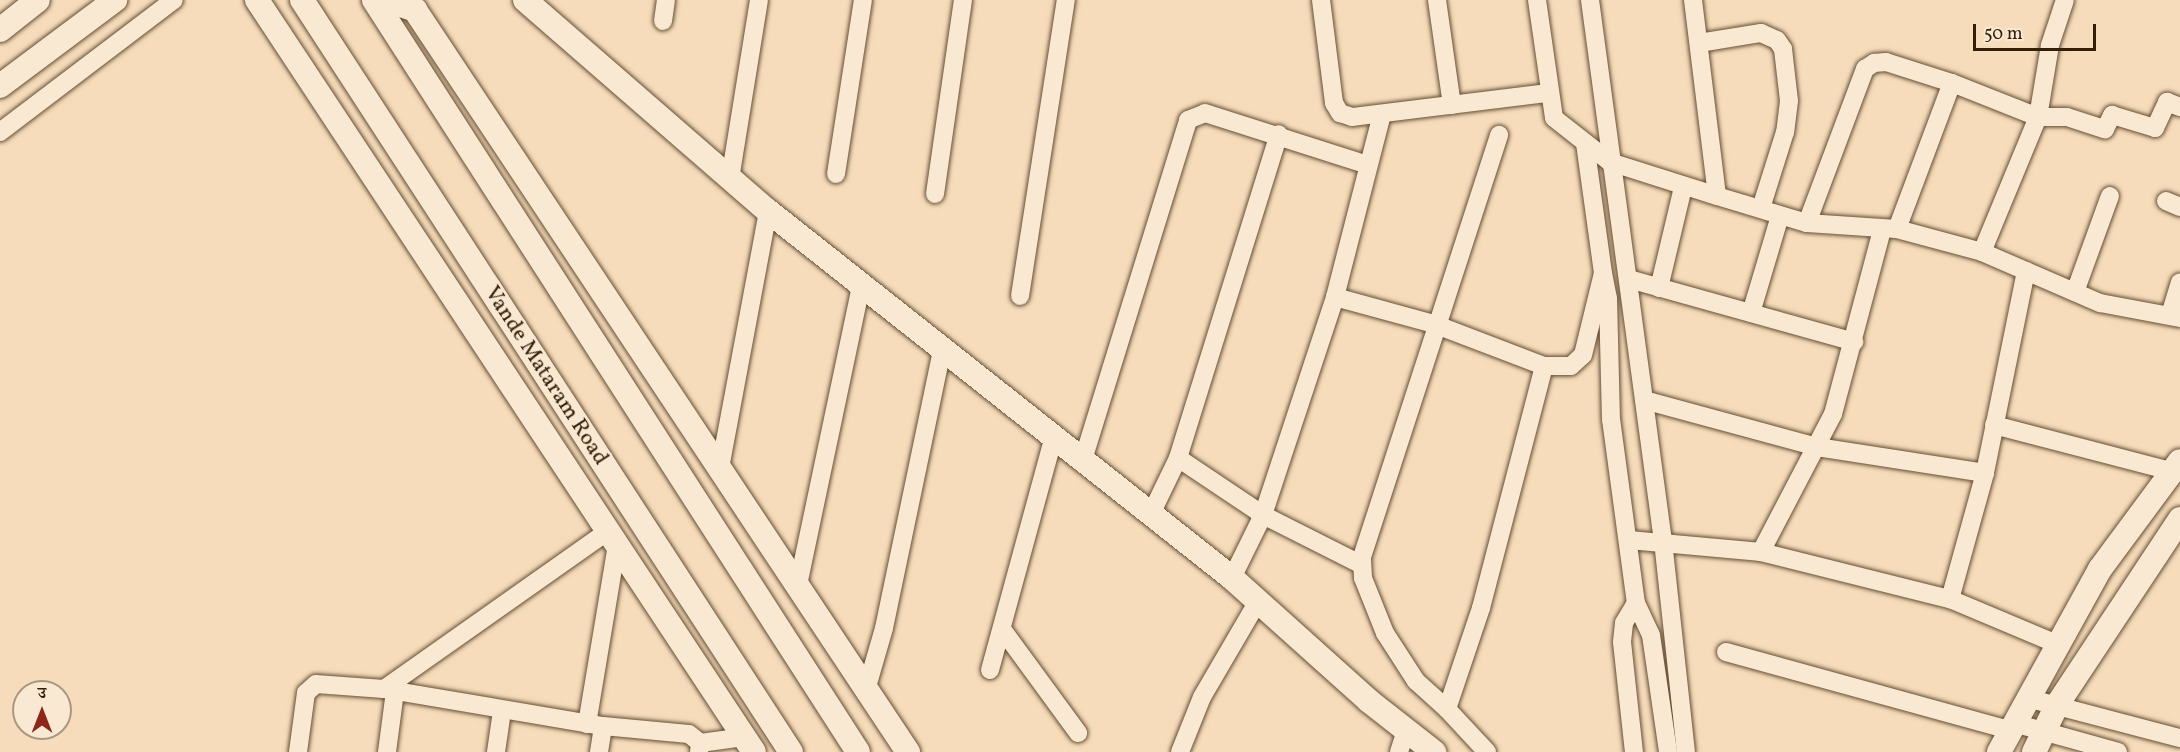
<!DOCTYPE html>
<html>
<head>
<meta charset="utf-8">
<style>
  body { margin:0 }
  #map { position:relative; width:2180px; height:752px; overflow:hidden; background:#f6dcba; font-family:Vollkorn,"Noto Serif Devanagari",serif }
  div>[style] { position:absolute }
  .roads { filter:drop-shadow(0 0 2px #644e34) drop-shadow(0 0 2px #644e34) }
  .street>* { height:18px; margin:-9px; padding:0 9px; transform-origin:9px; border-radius:9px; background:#f9e8d2 }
  .secondary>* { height:24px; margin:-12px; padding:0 12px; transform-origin:12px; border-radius:12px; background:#f9e8d2 }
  span { translate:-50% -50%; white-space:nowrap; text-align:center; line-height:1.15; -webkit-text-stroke:4.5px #f9e8d2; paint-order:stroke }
  .street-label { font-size:22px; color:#331e07 }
  .north { position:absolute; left:12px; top:680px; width:60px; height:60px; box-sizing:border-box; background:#f9e8d2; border:2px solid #aa9781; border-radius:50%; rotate:0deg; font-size:16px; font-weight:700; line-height:24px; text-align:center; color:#331e07 }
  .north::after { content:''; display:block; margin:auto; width:21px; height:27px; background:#8f2418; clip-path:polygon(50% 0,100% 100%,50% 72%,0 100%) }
  .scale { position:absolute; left:1973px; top:24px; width:123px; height:27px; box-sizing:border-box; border:3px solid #331e07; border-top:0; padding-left:8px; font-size:18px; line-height:21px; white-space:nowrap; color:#331e07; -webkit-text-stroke:4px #f9e8d2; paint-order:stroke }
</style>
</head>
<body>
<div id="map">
  <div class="roads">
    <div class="street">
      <div style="left:1321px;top:0;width:104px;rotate:82.8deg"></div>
      <div style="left:1334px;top:103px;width:12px;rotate:59deg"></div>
      <div style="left:1340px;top:113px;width:13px;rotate:18deg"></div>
      <div style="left:1352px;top:117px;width:197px;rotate:-7deg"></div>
      <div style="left:1437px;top:0;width:106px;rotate:81.9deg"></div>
      <div style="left:1537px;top:0;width:119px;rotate:81.8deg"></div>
      <div style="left:1554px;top:118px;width:71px;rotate:38.2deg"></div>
      <div style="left:1610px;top:162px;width:112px;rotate:17.6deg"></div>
      <div style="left:1590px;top:0;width:546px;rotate:82.32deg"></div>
      <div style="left:1663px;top:541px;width:212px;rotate:83.8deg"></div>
      <div style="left:1693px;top:0;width:197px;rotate:83deg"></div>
      <div style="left:1717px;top:196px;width:94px;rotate:16.7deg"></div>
      <div style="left:1807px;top:223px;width:90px;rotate:3.8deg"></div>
      <div style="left:1897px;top:229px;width:88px;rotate:15.1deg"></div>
      <div style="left:1982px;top:252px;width:129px;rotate:23.4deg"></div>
      <div style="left:2100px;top:303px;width:81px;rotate:10.6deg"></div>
      <div style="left:663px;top:21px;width:21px;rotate:-82deg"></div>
      <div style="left:1699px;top:43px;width:63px;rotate:-9.2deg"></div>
      <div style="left:1761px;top:33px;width:17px;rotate:24deg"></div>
      <div style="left:1777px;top:40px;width:11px;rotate:56deg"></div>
      <div style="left:1783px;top:49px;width:52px;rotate:83.4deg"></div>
      <div style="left:1789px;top:101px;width:31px;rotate:97deg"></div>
      <div style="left:1785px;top:132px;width:80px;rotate:107.5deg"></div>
      <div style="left:0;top:132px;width:218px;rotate:-37.2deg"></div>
      <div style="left:836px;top:174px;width:176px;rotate:-81.2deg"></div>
      <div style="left:730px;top:179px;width:181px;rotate:-80.8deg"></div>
      <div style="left:935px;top:194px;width:196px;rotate:-81.8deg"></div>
      <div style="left:2166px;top:201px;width:15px;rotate:23deg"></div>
      <div style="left:1807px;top:223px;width:165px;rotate:-69.4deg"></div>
      <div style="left:1865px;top:69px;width:11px;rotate:-34deg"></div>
      <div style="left:1874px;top:63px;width:12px;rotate:-5deg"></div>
      <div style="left:1886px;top:62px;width:69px;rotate:17.7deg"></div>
      <div style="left:1952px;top:83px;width:92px;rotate:21.6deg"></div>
      <div style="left:2038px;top:117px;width:29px"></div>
      <div style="left:2067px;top:117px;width:40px;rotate:18deg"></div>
      <div style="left:2105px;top:129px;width:16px;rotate:-63deg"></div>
      <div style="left:2112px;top:115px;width:45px;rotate:16.8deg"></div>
      <div style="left:2155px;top:128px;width:29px;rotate:-65deg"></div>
      <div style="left:2167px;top:102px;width:14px;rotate:21deg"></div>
      <div style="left:1897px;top:229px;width:156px;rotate:-69.4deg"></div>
      <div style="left:1882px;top:230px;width:190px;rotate:104.9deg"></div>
      <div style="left:1833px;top:414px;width:156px;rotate:117.6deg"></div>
      <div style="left:1761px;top:552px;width:195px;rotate:14deg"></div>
      <div style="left:1982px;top:252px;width:146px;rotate:-67.5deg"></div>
      <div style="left:2038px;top:117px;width:73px;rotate:-80.5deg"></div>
      <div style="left:2050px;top:45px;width:47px;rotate:-71.6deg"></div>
      <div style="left:2026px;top:271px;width:206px;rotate:101.5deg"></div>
      <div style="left:1985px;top:473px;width:131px;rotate:105.5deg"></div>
      <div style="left:1950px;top:599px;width:116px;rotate:22.8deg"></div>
      <div style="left:1603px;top:273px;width:25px;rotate:79deg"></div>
      <div style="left:1608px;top:298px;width:121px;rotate:88.6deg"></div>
      <div style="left:1611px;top:419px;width:186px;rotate:82.3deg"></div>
      <div style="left:1636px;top:603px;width:23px;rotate:121deg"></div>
      <div style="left:1624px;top:623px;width:19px;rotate:96deg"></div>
      <div style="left:1622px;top:642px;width:111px;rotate:83.8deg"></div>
      <div style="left:1629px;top:279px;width:234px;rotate:15.6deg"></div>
      <div style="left:1659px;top:288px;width:104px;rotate:-76.6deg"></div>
      <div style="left:2075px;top:292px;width:102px;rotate:-70deg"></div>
      <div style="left:1020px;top:296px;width:300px;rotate:-81.2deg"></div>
      <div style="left:1335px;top:297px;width:103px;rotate:15.3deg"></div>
      <div style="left:1434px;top:324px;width:118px;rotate:20.9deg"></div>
      <div style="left:1544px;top:366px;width:27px"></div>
      <div style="left:1571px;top:366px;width:16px;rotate:-43deg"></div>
      <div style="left:1583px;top:355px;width:84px;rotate:-76.3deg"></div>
      <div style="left:1603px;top:273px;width:131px;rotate:-97.9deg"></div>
      <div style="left:1751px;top:313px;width:101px;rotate:-73.4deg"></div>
      <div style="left:2170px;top:315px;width:34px;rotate:-73deg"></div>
      <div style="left:1644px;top:400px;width:179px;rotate:15.2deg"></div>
      <div style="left:1817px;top:447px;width:170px;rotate:8.8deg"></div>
      <div style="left:1994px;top:425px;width:183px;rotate:14.6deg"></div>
      <div style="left:1178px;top:458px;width:102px;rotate:33.8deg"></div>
      <div style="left:1263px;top:515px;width:111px;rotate:26.8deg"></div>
      <div style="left:1082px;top:463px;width:359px;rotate:-72.8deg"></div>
      <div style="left:1188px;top:120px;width:18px;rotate:-22deg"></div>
      <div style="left:1205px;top:113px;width:171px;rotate:17.7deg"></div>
      <div style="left:720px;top:468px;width:261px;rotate:-79.4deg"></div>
      <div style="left:1150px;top:516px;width:64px;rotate:-64.2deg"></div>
      <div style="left:1178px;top:458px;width:339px;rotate:-72.7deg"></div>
      <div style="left:1629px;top:540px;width:133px;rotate:5.2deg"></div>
      <div style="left:1232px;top:578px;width:70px;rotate:-63.8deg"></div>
      <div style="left:1263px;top:515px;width:230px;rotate:-71.7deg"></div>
      <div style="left:1335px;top:297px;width:189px;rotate:-75.6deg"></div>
      <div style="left:798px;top:585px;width:306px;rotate:-78.1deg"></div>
      <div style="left:1636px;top:603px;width:35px;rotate:65deg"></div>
      <div style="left:1651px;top:635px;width:118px;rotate:81.7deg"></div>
      <div style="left:1002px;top:629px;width:129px;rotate:53.8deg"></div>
      <div style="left:1726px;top:652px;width:295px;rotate:15.4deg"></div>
      <div style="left:990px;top:670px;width:238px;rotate:-74.7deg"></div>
      <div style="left:867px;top:687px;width:61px;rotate:-73.9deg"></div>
      <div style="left:884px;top:628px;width:283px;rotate:-78.2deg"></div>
      <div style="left:384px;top:689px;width:274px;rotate:-35.2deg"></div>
      <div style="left:2027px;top:698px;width:158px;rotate:14.7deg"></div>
      <div style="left:1447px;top:709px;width:42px;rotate:-137.9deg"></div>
      <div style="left:1416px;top:681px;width:57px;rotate:-122.9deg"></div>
      <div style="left:1385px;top:633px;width:59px;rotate:-111.8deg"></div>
      <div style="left:1363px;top:578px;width:21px;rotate:-93deg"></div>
      <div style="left:1362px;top:557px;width:444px;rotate:-72deg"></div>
      <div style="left:2014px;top:723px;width:108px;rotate:15.6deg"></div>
      <div style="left:587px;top:724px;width:181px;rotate:-80.5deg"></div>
      <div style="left:700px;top:743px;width:44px;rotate:-7.8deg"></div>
      <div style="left:298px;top:752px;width:60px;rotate:-82.3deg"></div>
      <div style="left:306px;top:693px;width:13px;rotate:-42deg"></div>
      <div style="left:316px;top:684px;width:68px;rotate:4.2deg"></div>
      <div style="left:384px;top:689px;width:222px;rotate:9.6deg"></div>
      <div style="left:603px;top:726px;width:86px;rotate:5.3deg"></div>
      <div style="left:689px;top:734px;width:14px;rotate:39deg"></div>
      <div style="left:700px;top:743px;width:9px;rotate:96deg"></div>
      <div style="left:387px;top:752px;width:62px;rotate:-82.5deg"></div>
      <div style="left:496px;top:752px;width:41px;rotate:-81.7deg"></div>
      <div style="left:599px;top:752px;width:26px;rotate:-81deg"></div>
      <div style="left:1180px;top:752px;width:59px;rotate:-68.2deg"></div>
      <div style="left:1202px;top:697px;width:111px;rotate:-59.7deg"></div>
      <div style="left:1399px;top:752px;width:22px;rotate:-72deg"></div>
      <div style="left:1487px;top:752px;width:59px;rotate:-132.9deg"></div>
      <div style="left:1447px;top:709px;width:107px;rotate:-71.4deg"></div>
      <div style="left:1481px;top:608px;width:250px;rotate:-75.4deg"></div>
    </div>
    <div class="secondary">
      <div style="left:257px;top:0;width:901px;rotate:56.54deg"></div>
      <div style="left:302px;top:0;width:897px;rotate:56.97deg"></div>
      <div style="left:374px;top:0;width:894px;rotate:57.23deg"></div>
      <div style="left:385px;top:0;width:32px;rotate:18deg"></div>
      <div style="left:415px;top:10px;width:891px;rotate:56.4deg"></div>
      <div style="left:525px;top:0;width:322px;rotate:41deg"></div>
      <div style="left:768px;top:211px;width:592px;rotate:38.34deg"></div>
      <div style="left:1232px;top:578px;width:184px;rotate:41.9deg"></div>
      <div style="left:1369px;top:701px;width:83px;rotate:38.1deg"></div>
      <div style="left:0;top:30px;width:48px;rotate:-38.3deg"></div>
      <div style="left:0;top:86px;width:144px;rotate:-36.8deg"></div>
      <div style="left:1999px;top:752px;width:209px;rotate:-61.1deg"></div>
      <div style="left:2100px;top:569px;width:134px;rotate:-53.5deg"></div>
      <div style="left:2034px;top:752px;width:52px;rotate:-63.9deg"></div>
      <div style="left:2057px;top:705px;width:223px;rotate:-56.5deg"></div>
    </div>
  </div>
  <div class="street-label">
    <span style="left:546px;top:376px;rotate:57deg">Vande Mataram Road</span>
  </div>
  <div class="north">उ</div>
  <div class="scale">50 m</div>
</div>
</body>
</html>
